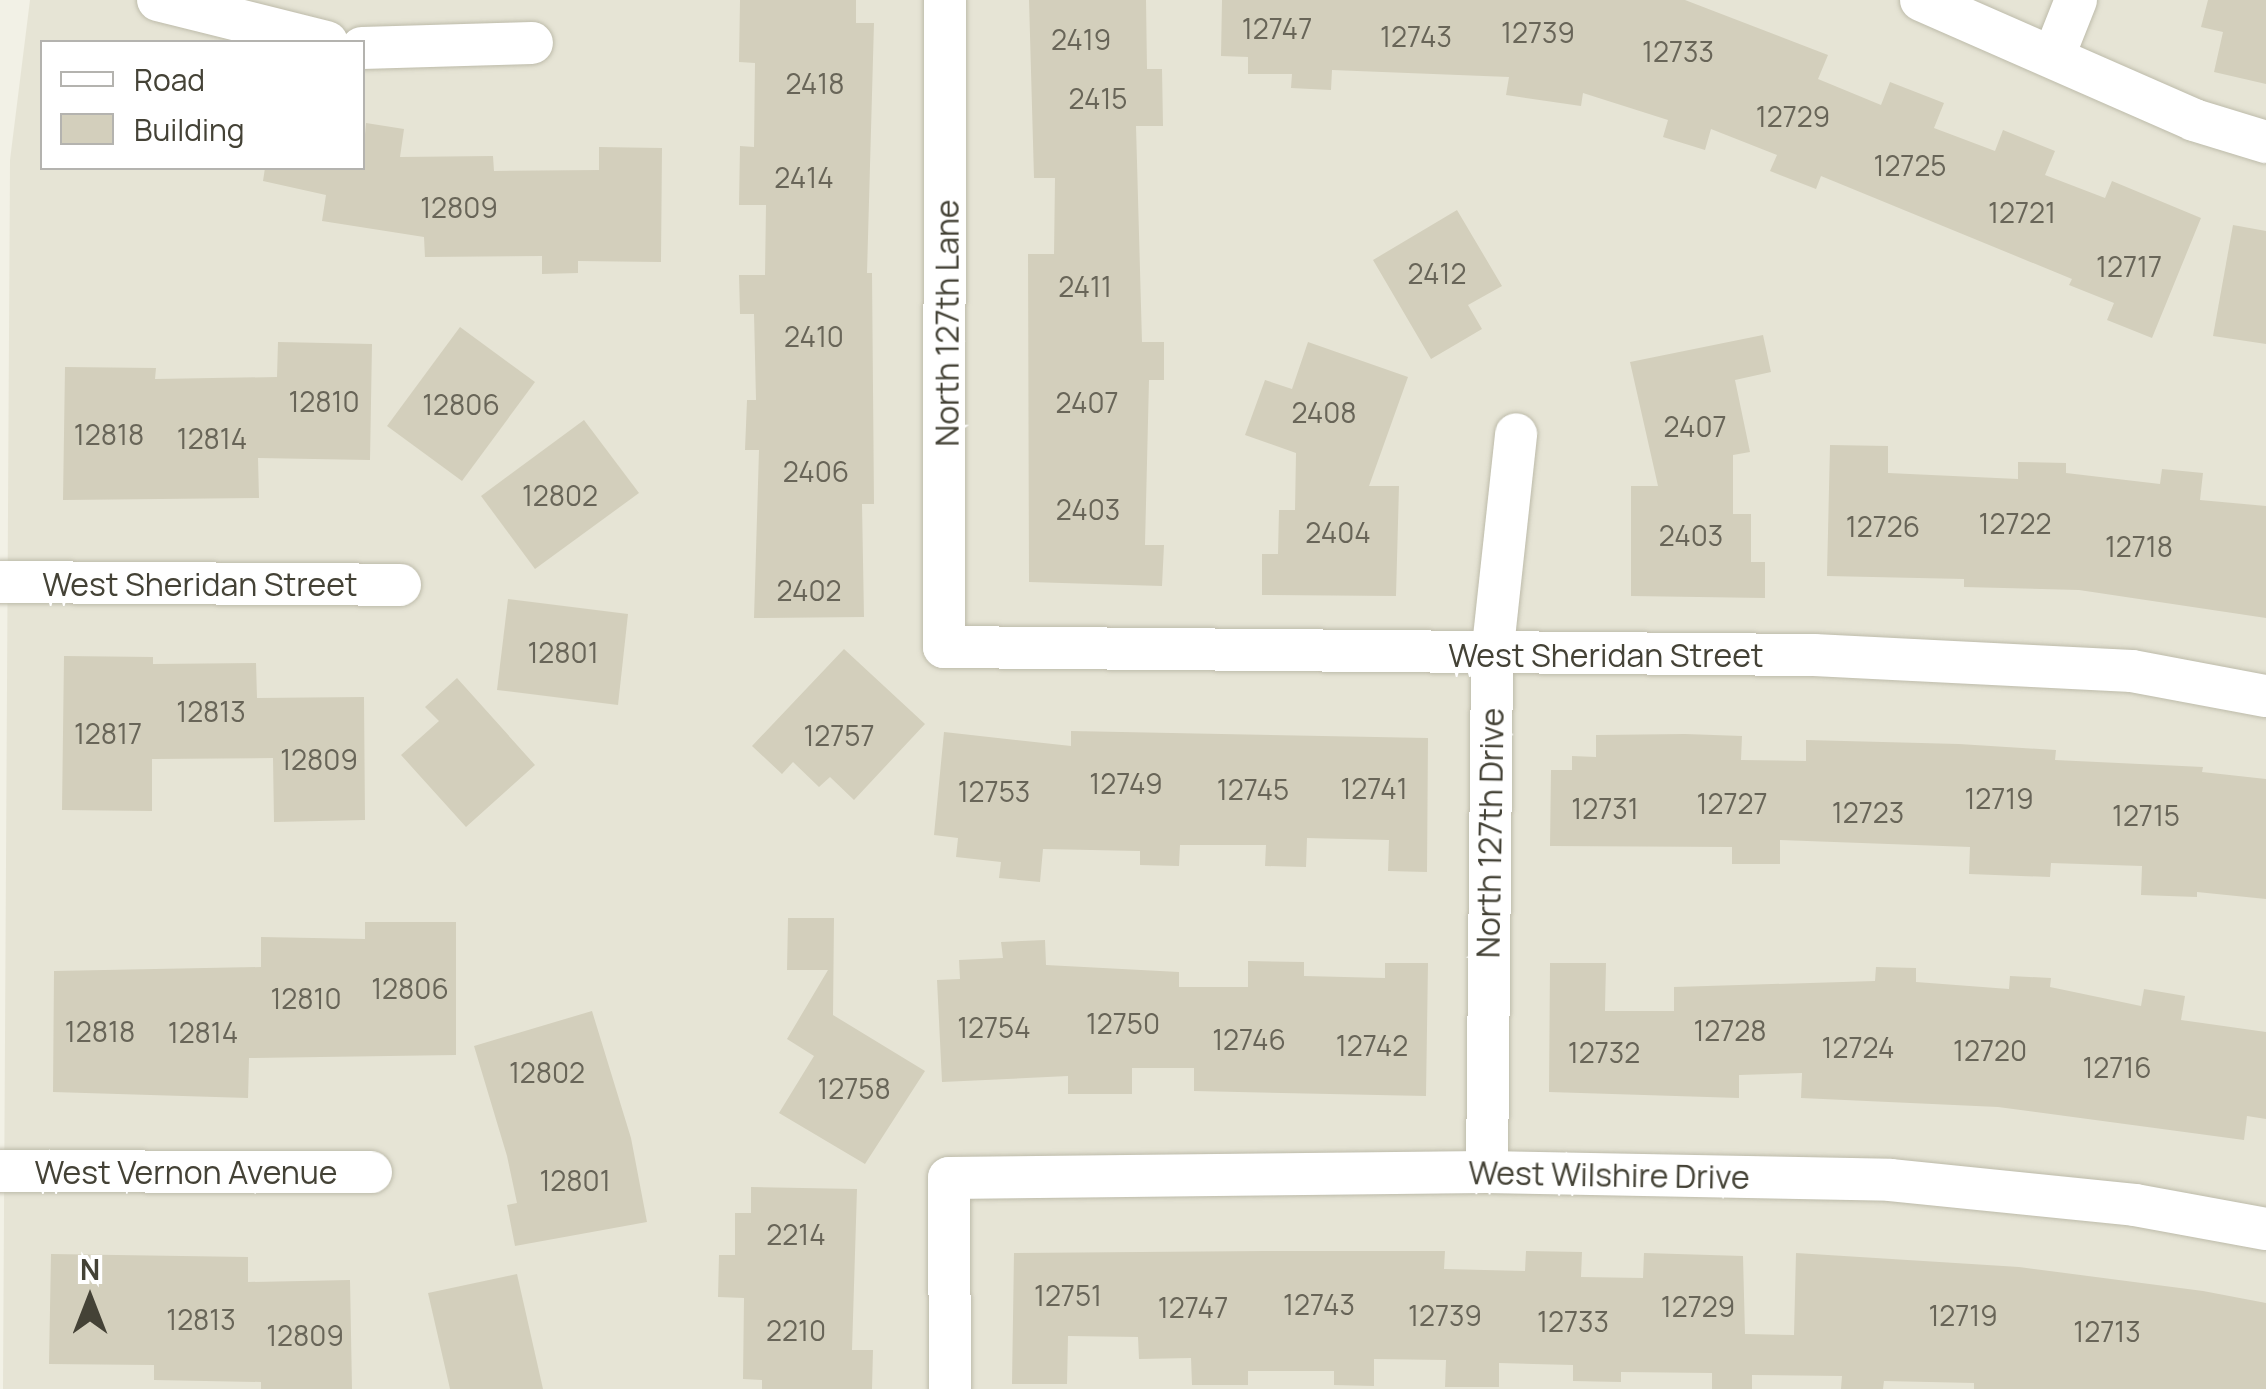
<!DOCTYPE html>
<html>
<head>
<meta charset="utf-8">
<style>
  body { margin:0 }
  #map { position:relative; width:2266px; height:1389px; overflow:hidden; background:#f2f1e6; font-family:Manrope,sans-serif }
  div>[style] { position:absolute }
  .residential>* { inset:0; background:#e6e4d5 }
  .building>* { inset:0; background:#d3cfbc }
  .roads { filter:drop-shadow(0 0 2px #bdbbaa) drop-shadow(0 0 2px #bdbbaa) }
  .minor>* { height:42px; margin:-21px; padding:0 21px; transform-origin:21px; border-radius:21px; background:#fff }
  span { translate:-50% -50%; white-space:nowrap; text-align:center; line-height:1.15; -webkit-text-stroke:9px #fff; paint-order:stroke }
  .number-label { font-size:28px; color:#686558 }
  .number-label span { -webkit-text-stroke-width:0 }
  .street-label { font-size:32px; color:#444236 }
  .legend { position:absolute; left:40px; top:40px; width:325px; height:130px; box-sizing:border-box; background:#fff; border:2px solid #b4b3af; margin:0; padding:12px 18px; list-style:none; font-size:30px; color:#444236 }
  .legend li { display:flex; align-items:center; gap:20px; height:50px }
  .legend b { width:50px; border:2px solid #b4b3af }
  .north { position:absolute; left:40px; top:1249px; width:100px; height:100px; -webkit-text-stroke:8px #fff; paint-order:stroke; rotate:0deg; font-size:28px; font-weight:700; line-height:40px; text-align:center; color:#444236 }
  .north::after { content:''; display:block; margin:auto; width:35px; height:45px; background:#444236; clip-path:polygon(50% 0,100% 100%,50% 72%,0 100%) }
</style>
</head>
<body>
<div id="map">
  <div class="residential">
    <div style="clip-path:polygon(evenodd,30px 0,2266px 0,2266px 1389px,3px 1389px,10px 160px,30px 0,42px 42px,362px 42px,362px 168px,42px 168px,42px 42px)"></div>
  </div>
  <div class="building">
    <div style="clip-path:polygon(740px 0,856px 0,856px 23px,874px 23px,867px 273px,872px 273px,874px 504px,862px 504px,864px 617px,754px 618px,759px 450px,745px 450px,747px 400px,756px 400px,754px 314px,740px 314px,739px 275px,765px 275px,766px 205px,739px 205px,740px 146px,754px 147px,755px 63px,739px 62px)"></div>
    <div style="clip-path:polygon(1029px 0,1146px 0,1147px 69px,1162px 69px,1163px 126px,1136px 126px,1142px 342px,1164px 342px,1164px 380px,1149px 380px,1145px 545px,1164px 545px,1162px 586px,1029px 582px,1028px 254px,1054px 254px,1055px 178px,1034px 178px)"></div>
    <div style="clip-path:polygon(1222px 0,1685px 0,1828px 55px,1818px 79px,1881px 105px,1890px 82px,1944px 103px,1934px 128px,1995px 151px,2003px 130px,2055px 151px,2045px 175px,2105px 198px,2112px 181px,2201px 218px,2152px 338px,2107px 320px,2114px 303px,2069px 285px,2072px 279px,1821px 176px,1816px 189px,1770px 171px,1777px 155px,1711px 129px,1705px 150px,1663px 137px,1668px 120px,1583px 93px,1581px 106px,1506px 95px,1509px 77px,1332px 70px,1331px 90px,1291px 88px,1292px 74px,1248px 74px,1248px 57px,1221px 56px)"></div>
    <div style="clip-path:polygon(2208px 0,2266px 0,2266px 84px,2214px 72px,2223px 32px,2201px 27px)"></div>
    <div style="clip-path:polygon(366px 123px,404px 129px,400px 157px,493px 156px,494px 171px,599px 170px,599px 147px,662px 148px,661px 262px,578px 261px,578px 273px,542px 274px,542px 256px,425px 257px,424px 237px,322px 221px,326px 195px,263px 181px,265px 168px,362px 168px)"></div>
    <div style="clip-path:polygon(1457px 210px,1502px 286px,1468px 305px,1482px 329px,1431px 359px,1373px 260px)"></div>
    <div style="clip-path:polygon(2233px 225px,2266px 231px,2266px 344px,2213px 336px)"></div>
    <div style="clip-path:polygon(460px 327px,535px 382px,462px 481px,387px 426px)"></div>
    <div style="clip-path:polygon(1763px 335px,1771px 372px,1735px 380px,1750px 452px,1733px 455px,1733px 514px,1751px 514px,1751px 562px,1765px 562px,1765px 598px,1631px 596px,1631px 486px,1658px 486px,1630px 362px)"></div>
    <div style="clip-path:polygon(278px 342px,372px 344px,370px 460px,258px 458px,259px 498px,63px 500px,65px 367px,156px 368px,155px 379px,277px 377px)"></div>
    <div style="clip-path:polygon(1308px 342px,1408px 377px,1369px 486px,1399px 486px,1396px 596px,1262px 595px,1262px 554px,1278px 554px,1279px 510px,1295px 510px,1296px 453px,1245px 435px,1265px 380px,1292px 389px)"></div>
    <div style="clip-path:polygon(584px 420px,639px 493px,535px 569px,481px 496px)"></div>
    <div style="clip-path:polygon(1830px 445px,1888px 446px,1888px 473px,2018px 479px,2018px 462px,2066px 463px,2066px 473px,2160px 484px,2162px 469px,2203px 473px,2200px 500px,2266px 506px,2266px 618px,2079px 590px,1964px 587px,1964px 579px,1827px 576px)"></div>
    <div style="clip-path:polygon(508px 599px,628px 614px,618px 705px,497px 690px)"></div>
    <div style="clip-path:polygon(844px 649px,925px 724px,854px 800px,830px 777px,819px 787px,793px 762px,782px 774px,752px 746px)"></div>
    <div style="clip-path:polygon(64px 656px,153px 657px,153px 664px,256px 663px,257px 698px,364px 697px,365px 820px,274px 822px,273px 758px,152px 759px,152px 811px,62px 810px)"></div>
    <div style="clip-path:polygon(457px 678px,535px 765px,466px 827px,401px 755px,439px 721px,425px 707px)"></div>
    <div style="clip-path:polygon(1071px 731px,1428px 738px,1427px 872px,1388px 871px,1389px 840px,1307px 838px,1306px 867px,1265px 866px,1266px 845px,1180px 845px,1179px 866px,1140px 865px,1140px 851px,1043px 849px,1040px 882px,999px 878px,1001px 862px,956px 857px,958px 838px,934px 835px,944px 732px,1071px 746px)"></div>
    <div style="clip-path:polygon(1685px 734px,1742px 736px,1741px 760px,1806px 761px,1806px 740px,1959px 744px,2056px 750px,2055px 760px,2203px 767px,2202px 772px,2266px 779px,2266px 899px,2197px 892px,2197px 897px,2141px 895px,2142px 866px,2051px 863px,2050px 877px,1969px 874px,1970px 847px,1780px 840px,1780px 864px,1732px 864px,1732px 847px,1550px 846px,1551px 770px,1572px 770px,1572px 756px,1596px 757px,1596px 735px)"></div>
    <div style="clip-path:polygon(788px 918px,834px 918px,833px 1015px,925px 1071px,865px 1164px,779px 1113px,814px 1056px,787px 1039px,828px 970px,787px 970px)"></div>
    <div style="clip-path:polygon(365px 922px,456px 922px,456px 1055px,249px 1058px,248px 1098px,53px 1092px,54px 971px,261px 967px,261px 937px,365px 939px)"></div>
    <div style="clip-path:polygon(1045px 940px,1046px 965px,1179px 972px,1179px 987px,1248px 987px,1248px 961px,1304px 962px,1304px 976px,1385px 978px,1385px 963px,1428px 963px,1426px 1096px,1194px 1091px,1194px 1068px,1132px 1068px,1132px 1094px,1068px 1094px,1068px 1076px,942px 1082px,937px 980px,960px 979px,959px 960px,1003px 958px,1001px 942px)"></div>
    <div style="clip-path:polygon(1550px 963px,1606px 963px,1605px 1011px,1674px 1011px,1674px 987px,1875px 981px,1876px 967px,1916px 968px,1916px 982px,2009px 989px,2010px 976px,2051px 978px,2050px 987px,2141px 1006px,2144px 989px,2185px 996px,2181px 1020px,2266px 1032px,2266px 1119px,2247px 1116px,2244px 1140px,1998px 1107px,1801px 1098px,1802px 1073px,1739px 1075px,1739px 1098px,1549px 1092px)"></div>
    <div style="clip-path:polygon(592px 1011px,631px 1138px,647px 1222px,515px 1246px,507px 1205px,517px 1203px,507px 1156px,474px 1046px)"></div>
    <div style="clip-path:polygon(751px 1187px,857px 1189px,852px 1350px,873px 1350px,872px 1389px,762px 1389px,762px 1380px,743px 1379px,744px 1298px,718px 1297px,719px 1255px,735px 1255px,735px 1213px,751px 1213px)"></div>
    <div style="clip-path:polygon(1265px 1251px,1445px 1251px,1444px 1269px,1525px 1271px,1526px 1251px,1582px 1252px,1581px 1277px,1643px 1278px,1644px 1253px,1743px 1256px,1745px 1334px,1794px 1335px,1796px 1253px,2019px 1267px,2203px 1291px,2266px 1303px,2266px 1389px,1974px 1389px,1974px 1383px,1884px 1381px,1883px 1389px,1841px 1389px,1842px 1376px,1752px 1375px,1752px 1389px,1712px 1389px,1712px 1373px,1621px 1372px,1621px 1382px,1573px 1381px,1573px 1365px,1499px 1363px,1499px 1387px,1445px 1387px,1446px 1360px,1374px 1359px,1374px 1386px,1334px 1385px,1334px 1371px,1248px 1371px,1248px 1385px,1192px 1385px,1191px 1358px,1139px 1359px,1138px 1337px,1068px 1336px,1067px 1384px,1012px 1384px,1014px 1253px)"></div>
    <div style="clip-path:polygon(51px 1254px,248px 1257px,248px 1282px,350px 1280px,352px 1389px,261px 1389px,261px 1382px,154px 1380px,154px 1365px,49px 1364px)"></div>
    <div style="clip-path:polygon(517px 1274px,543px 1389px,450px 1389px,428px 1293px)"></div>
  </div>
  <div class="roads">
    <div class="minor">
      <div style="left:158px;top:0;width:174px;rotate:14deg"></div>
      <div style="left:945px;top:0;width:647px;rotate:90.09deg"></div>
      <div style="left:944px;top:647px;width:870px;rotate:0.53deg"></div>
      <div style="left:1814px;top:655px;width:318px;rotate:2.9deg"></div>
      <div style="left:2132px;top:671px;width:136px;rotate:10.6deg"></div>
      <div style="left:1921px;top:0;width:298px;rotate:23.7deg"></div>
      <div style="left:2194px;top:120px;width:75px;rotate:17deg"></div>
      <div style="left:362px;top:48px;width:170px;rotate:-1.7deg"></div>
      <div style="left:2055px;top:53px;width:57px;rotate:-68.4deg"></div>
      <div style="left:0;top:582px;width:400px;rotate:0.4deg"></div>
      <div style="left:0;top:1171px;width:371px;rotate:0.2deg"></div>
      <div style="left:1487px;top:1172px;width:516px;rotate:-89.44deg"></div>
      <div style="left:1492px;top:656px;width:223px;rotate:-83.8deg"></div>
      <div style="left:950px;top:1389px;width:211px;rotate:-90.3deg"></div>
      <div style="left:949px;top:1178px;width:538px;rotate:-0.64deg"></div>
      <div style="left:1487px;top:1172px;width:403px;rotate:1.1deg"></div>
      <div style="left:1890px;top:1180px;width:246px;rotate:5.8deg"></div>
      <div style="left:2135px;top:1205px;width:133px;rotate:10.4deg"></div>
    </div>
  </div>
  <div class="number-label">
    <span style="left:1277px;top:28px">12747</span>
    <span style="left:1538px;top:32px">12739</span>
    <span style="left:1416px;top:36px">12743</span>
    <span style="left:1081px;top:39px">2419</span>
    <span style="left:1678px;top:51px">12733</span>
    <span style="left:815px;top:83px">2418</span>
    <span style="left:1098px;top:98px">2415</span>
    <span style="left:1793px;top:116px">12729</span>
    <span style="left:1910px;top:165px">12725</span>
    <span style="left:804px;top:177px">2414</span>
    <span style="left:459px;top:207px">12809</span>
    <span style="left:2022px;top:212px">12721</span>
    <span style="left:2129px;top:266px">12717</span>
    <span style="left:1437px;top:273px">2412</span>
    <span style="left:1085px;top:286px">2411</span>
    <span style="left:814px;top:336px">2410</span>
    <span style="left:324px;top:401px">12810</span>
    <span style="left:1087px;top:402px">2407</span>
    <span style="left:461px;top:404px">12806</span>
    <span style="left:1324px;top:412px">2408</span>
    <span style="left:1695px;top:426px">2407</span>
    <span style="left:109px;top:434px">12818</span>
    <span style="left:212px;top:438px">12814</span>
    <span style="left:816px;top:471px">2406</span>
    <span style="left:560px;top:495px">12802</span>
    <span style="left:1088px;top:509px">2403</span>
    <span style="left:2015px;top:523px">12722</span>
    <span style="left:1883px;top:526px">12726</span>
    <span style="left:1338px;top:532px">2404</span>
    <span style="left:1691px;top:535px">2403</span>
    <span style="left:2139px;top:546px">12718</span>
    <span style="left:809px;top:590px">2402</span>
    <span style="left:563px;top:652px">12801</span>
    <span style="left:211px;top:711px">12813</span>
    <span style="left:108px;top:733px">12817</span>
    <span style="left:839px;top:735px">12757</span>
    <span style="left:319px;top:759px">12809</span>
    <span style="left:1126px;top:783px">12749</span>
    <span style="left:1374px;top:788px">12741</span>
    <span style="left:1253px;top:789px">12745</span>
    <span style="left:994px;top:791px">12753</span>
    <span style="left:1999px;top:798px">12719</span>
    <span style="left:1732px;top:803px">12727</span>
    <span style="left:1605px;top:808px">12731</span>
    <span style="left:1868px;top:812px">12723</span>
    <span style="left:2146px;top:815px">12715</span>
    <span style="left:410px;top:988px">12806</span>
    <span style="left:306px;top:998px">12810</span>
    <span style="left:1123px;top:1023px">12750</span>
    <span style="left:994px;top:1027px">12754</span>
    <span style="left:1730px;top:1030px">12728</span>
    <span style="left:100px;top:1031px">12818</span>
    <span style="left:203px;top:1032px">12814</span>
    <span style="left:1249px;top:1039px">12746</span>
    <span style="left:1372px;top:1045px">12742</span>
    <span style="left:1858px;top:1047px">12724</span>
    <span style="left:1990px;top:1050px">12720</span>
    <span style="left:1604px;top:1052px">12732</span>
    <span style="left:2117px;top:1067px">12716</span>
    <span style="left:547px;top:1072px">12802</span>
    <span style="left:854px;top:1088px">12758</span>
    <span style="left:575px;top:1180px">12801</span>
    <span style="left:796px;top:1234px">2214</span>
    <span style="left:1068px;top:1295px">12751</span>
    <span style="left:1319px;top:1304px">12743</span>
    <span style="left:1698px;top:1306px">12729</span>
    <span style="left:1193px;top:1307px">12747</span>
    <span style="left:1445px;top:1315px">12739</span>
    <span style="left:1963px;top:1315px">12719</span>
    <span style="left:201px;top:1319px">12813</span>
    <span style="left:1573px;top:1321px">12733</span>
    <span style="left:796px;top:1330px">2210</span>
    <span style="left:2107px;top:1331px">12713</span>
    <span style="left:305px;top:1335px">12809</span>
  </div>
  <div class="street-label">
    <span style="left:947px;top:323px;rotate:-90deg">North 127th Lane</span>
    <span style="left:200px;top:584px">West Sheridan Street</span>
    <span style="left:1606px;top:655px">West Sheridan Street</span>
    <span style="left:1490px;top:833px;rotate:-89deg">North 127th Drive</span>
    <span style="left:186px;top:1172px">West Vernon Avenue</span>
    <span style="left:1609px;top:1175px;rotate:1deg">West Wilshire Drive</span>
  </div>
  <ul class="legend">
  <li><b style="height:12px;background:#fff"></b>Road</li>
  <li><b style="height:28px;background:#d3cfbc"></b>Building</li>
  </ul>
  <div class="north">N</div>
</div>
</body>
</html>
